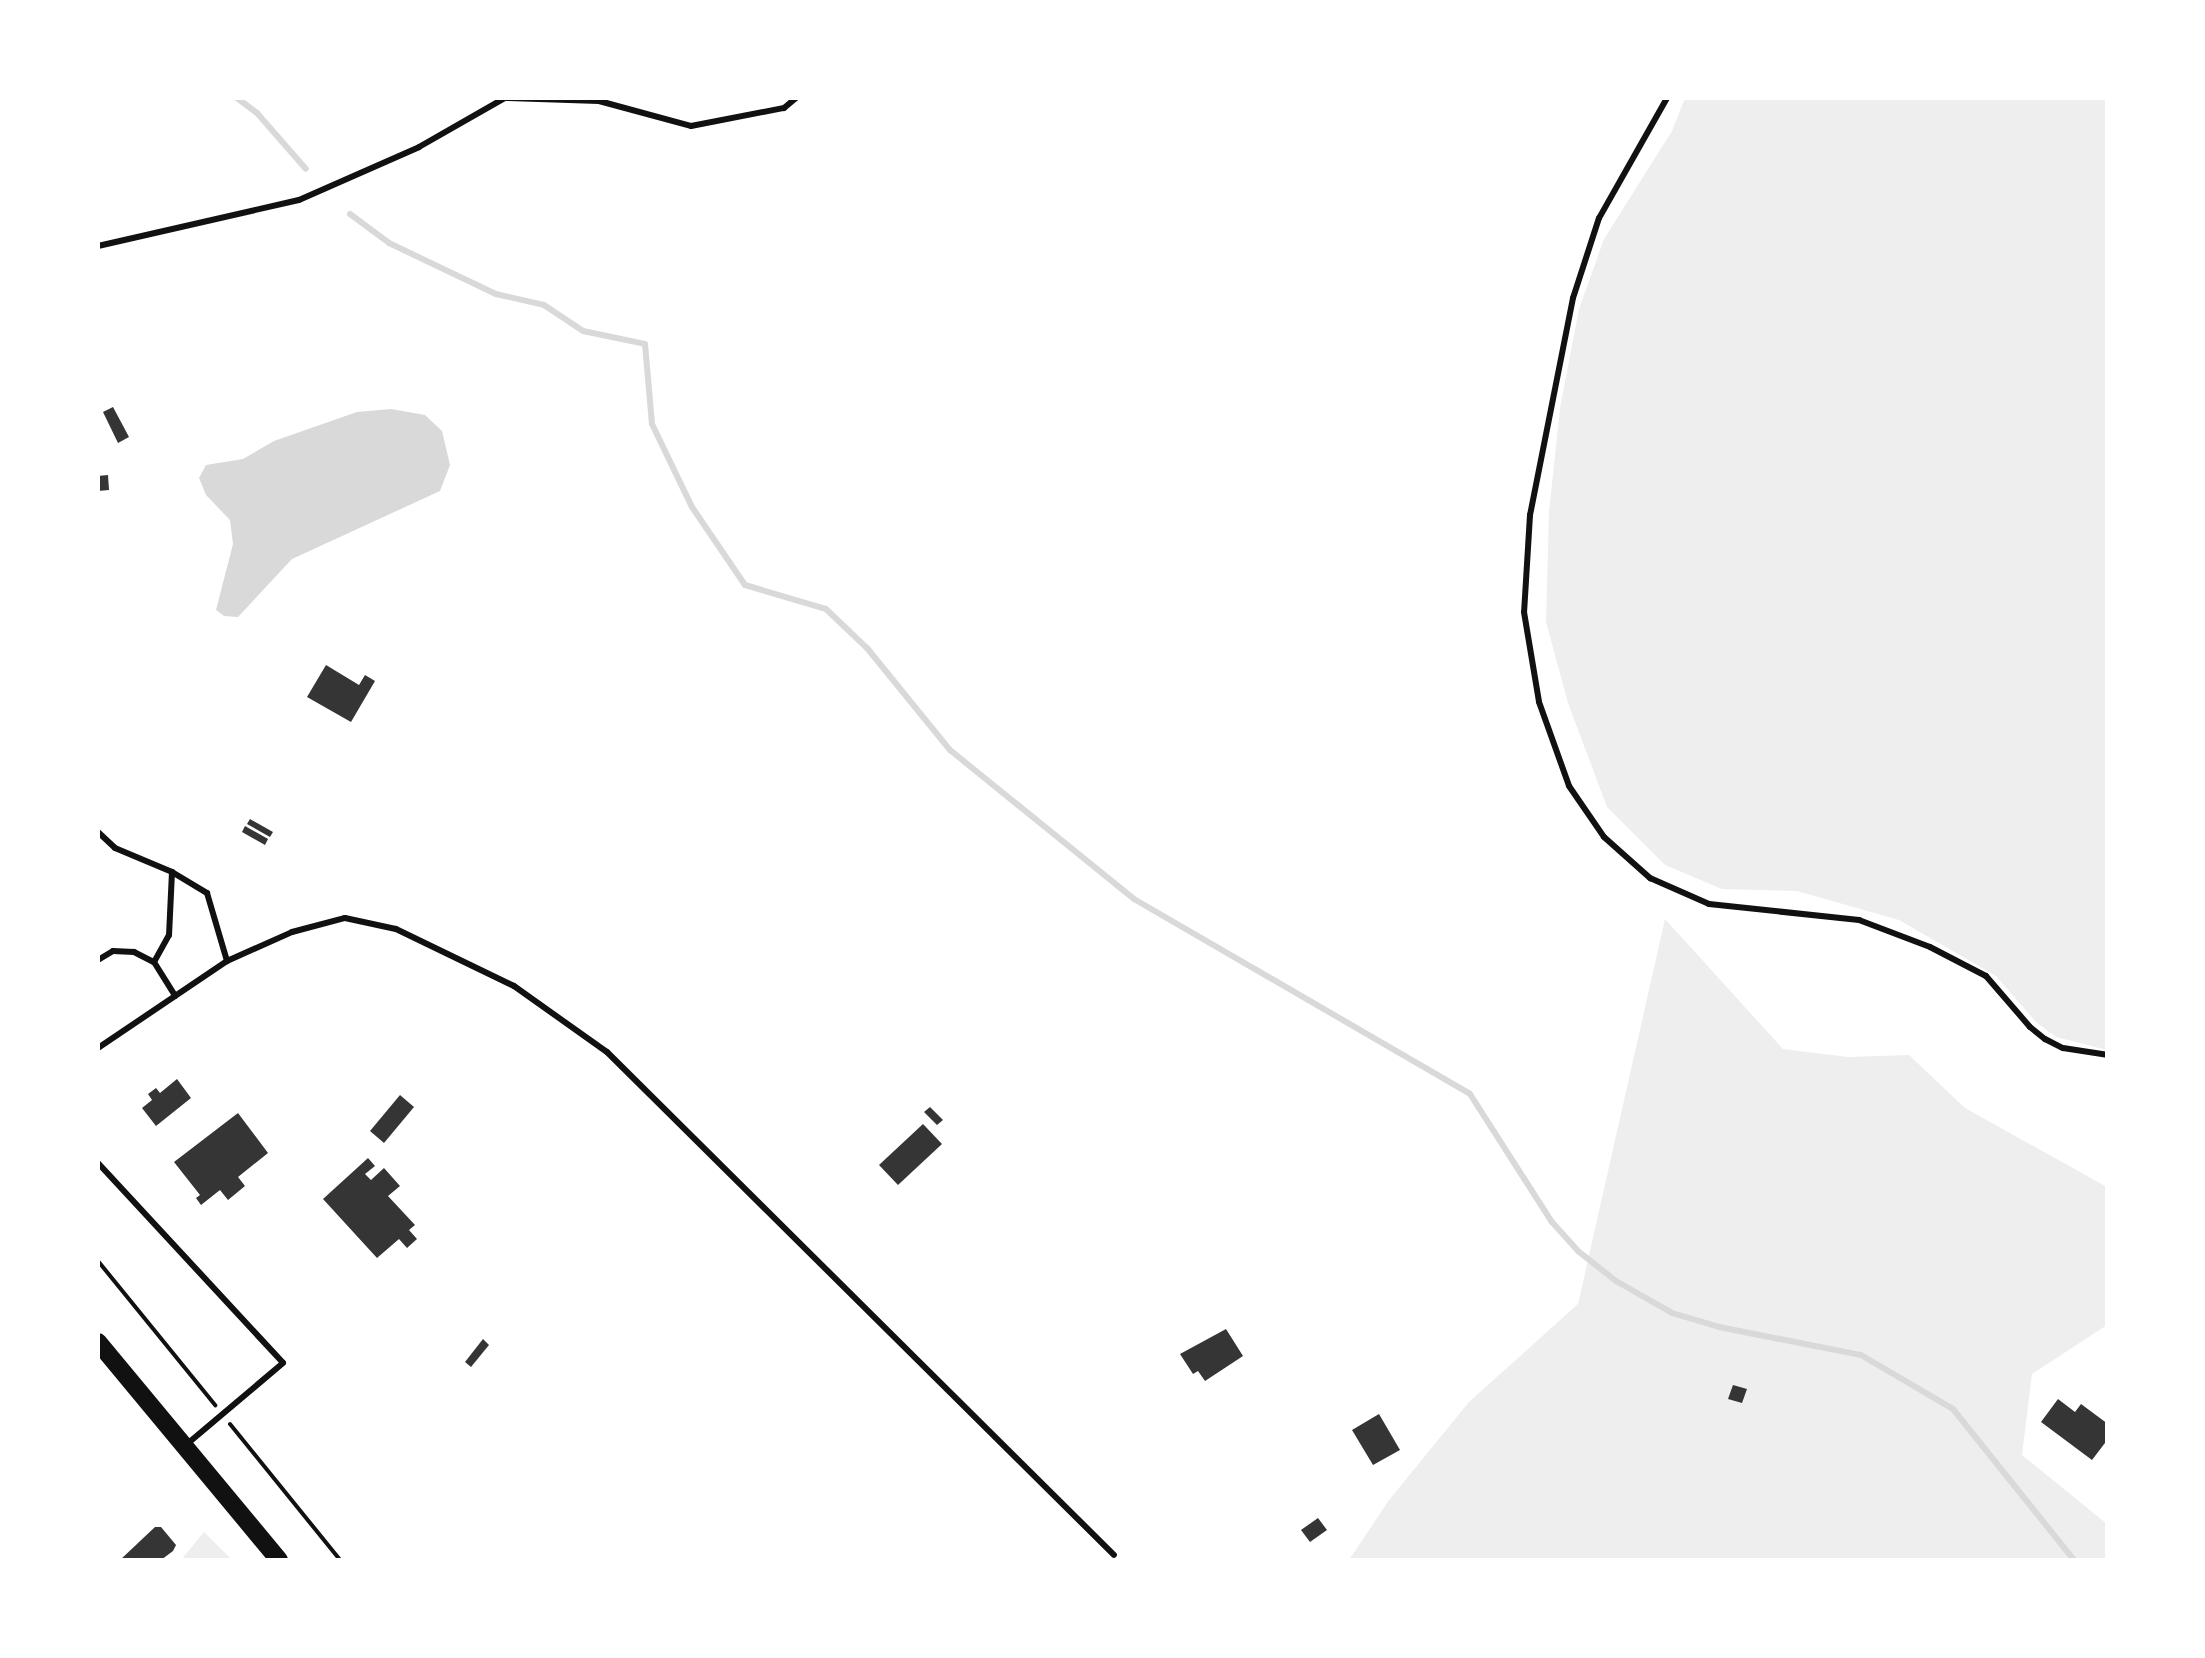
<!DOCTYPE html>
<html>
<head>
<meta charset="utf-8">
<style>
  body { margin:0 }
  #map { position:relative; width:2205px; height:1658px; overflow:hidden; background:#fff; font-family:Literata,serif }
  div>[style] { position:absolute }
  .green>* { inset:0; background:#eee }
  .water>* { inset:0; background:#d9d9d9 }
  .stream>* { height:6px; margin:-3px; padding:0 3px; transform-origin:3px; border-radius:3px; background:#d9d9d9 }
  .building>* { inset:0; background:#353535 }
  .path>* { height:4px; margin:-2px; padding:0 2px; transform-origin:2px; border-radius:2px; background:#111 }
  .service>* { height:6px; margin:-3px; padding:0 3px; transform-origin:3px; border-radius:3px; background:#111 }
  .tertiary>* { height:18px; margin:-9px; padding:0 9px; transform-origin:9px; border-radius:9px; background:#111 }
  span { translate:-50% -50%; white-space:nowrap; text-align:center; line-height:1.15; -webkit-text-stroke:8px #fff; paint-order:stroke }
  .frame { position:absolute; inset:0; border:100px solid #fff; pointer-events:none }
</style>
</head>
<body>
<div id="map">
  <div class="green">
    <div style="clip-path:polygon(1685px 98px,2107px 98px,2107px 1050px,2056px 1037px,2036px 1022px,1996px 976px,1899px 920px,1797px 891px,1722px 889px,1665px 865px,1607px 807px,1568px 703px,1546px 622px,1549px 512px,1560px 408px,1579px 309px,1604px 239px,1672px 131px)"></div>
    <div style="clip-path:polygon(1665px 919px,1783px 1049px,1848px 1057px,1909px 1055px,1965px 1108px,2107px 1187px,2107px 1325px,2032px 1374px,2022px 1455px,2107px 1524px,2107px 1560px,1349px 1560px,1389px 1500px,1469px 1402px,1578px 1304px)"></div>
    <div style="clip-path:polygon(204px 1532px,232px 1560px,181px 1560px)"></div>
  </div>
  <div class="water">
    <div style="clip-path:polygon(391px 409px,425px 415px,442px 431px,450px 465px,440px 491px,292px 559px,238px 617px,224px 616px,216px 610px,233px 544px,230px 520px,206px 495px,199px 478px,206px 465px,243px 459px,274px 441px,357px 412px)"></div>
  </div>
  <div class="stream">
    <div style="left:237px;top:98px;width:25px;rotate:37deg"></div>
    <div style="left:257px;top:113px;width:74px;rotate:48.8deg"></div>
    <div style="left:350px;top:214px;width:49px;rotate:36.6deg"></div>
    <div style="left:389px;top:243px;width:119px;rotate:25.5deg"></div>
    <div style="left:496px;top:294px;width:49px;rotate:12.9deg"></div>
    <div style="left:544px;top:305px;width:47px;rotate:33.7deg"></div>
    <div style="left:583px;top:331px;width:63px;rotate:11.8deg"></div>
    <div style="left:645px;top:344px;width:80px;rotate:85deg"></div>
    <div style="left:652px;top:424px;width:92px;rotate:64.3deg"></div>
    <div style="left:692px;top:507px;width:94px;rotate:55.8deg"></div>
    <div style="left:745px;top:585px;width:84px;rotate:16.5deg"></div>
    <div style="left:826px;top:609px;width:57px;rotate:43.6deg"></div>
    <div style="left:867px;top:648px;width:132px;rotate:50.9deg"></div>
    <div style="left:950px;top:750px;width:237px;rotate:39deg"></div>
    <div style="left:1134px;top:899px;width:388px;rotate:30.1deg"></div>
    <div style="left:1470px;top:1094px;width:152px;rotate:57.4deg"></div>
    <div style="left:1552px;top:1222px;width:39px;rotate:48deg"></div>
    <div style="left:1578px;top:1251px;width:48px;rotate:38.3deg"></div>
    <div style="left:1616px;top:1281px;width:64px;rotate:29.7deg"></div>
    <div style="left:1672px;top:1313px;width:49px;rotate:16.6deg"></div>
    <div style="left:1719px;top:1327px;width:145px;rotate:11.2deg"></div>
    <div style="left:1861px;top:1355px;width:107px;rotate:30.4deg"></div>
    <div style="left:1953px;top:1409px;width:193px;rotate:51.3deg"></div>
  </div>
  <div class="building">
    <div style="clip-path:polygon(113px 407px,129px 437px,118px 443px,103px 412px)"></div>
    <div style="clip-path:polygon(108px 475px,109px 490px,98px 491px,98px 476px)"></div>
    <div style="clip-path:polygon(326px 665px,359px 685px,365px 675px,375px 681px,351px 722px,307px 697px)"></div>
    <div style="clip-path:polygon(250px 819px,273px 832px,270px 837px,247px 824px)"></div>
    <div style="clip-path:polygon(245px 826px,268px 839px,265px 845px,242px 832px)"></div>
    <div style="clip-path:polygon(177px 1079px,191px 1098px,156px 1126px,142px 1108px,152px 1100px,148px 1094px,156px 1088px,160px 1093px)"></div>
    <div style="clip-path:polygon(400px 1095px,414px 1107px,384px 1143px,370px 1131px)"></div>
    <div style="clip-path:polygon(930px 1107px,943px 1120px,937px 1125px,924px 1112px)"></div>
    <div style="clip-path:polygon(238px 1113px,268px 1153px,238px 1177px,245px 1186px,228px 1200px,220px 1190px,201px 1205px,196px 1198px,200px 1195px,174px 1162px)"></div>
    <div style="clip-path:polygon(923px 1124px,942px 1144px,898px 1185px,879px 1165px)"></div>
    <div style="clip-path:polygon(368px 1158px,375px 1166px,365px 1174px,371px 1180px,384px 1168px,400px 1186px,388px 1196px,415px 1225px,409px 1230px,417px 1239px,407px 1248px,399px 1239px,377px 1258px,323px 1199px)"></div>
    <div style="clip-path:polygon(1226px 1329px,1243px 1356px,1205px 1381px,1198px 1371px,1193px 1374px,1180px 1354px)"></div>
    <div style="clip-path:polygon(483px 1339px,489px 1345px,471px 1367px,465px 1362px)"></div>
    <div style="clip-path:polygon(1733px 1385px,1747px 1389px,1742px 1403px,1728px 1399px)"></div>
    <div style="clip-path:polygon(2058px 1399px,2075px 1412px,2081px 1404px,2108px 1424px,2108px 1439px,2092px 1460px,2041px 1422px)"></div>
    <div style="clip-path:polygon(1379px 1414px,1400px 1450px,1373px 1465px,1352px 1430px)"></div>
    <div style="clip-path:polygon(1318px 1518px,1327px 1530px,1310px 1542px,1301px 1530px)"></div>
    <div style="clip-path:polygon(155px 1527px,161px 1527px,176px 1545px,173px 1551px,161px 1560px,120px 1560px)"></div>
  </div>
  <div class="path">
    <div style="left:98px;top:1261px;width:186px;rotate:50.9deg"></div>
    <div style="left:230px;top:1424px;width:175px;rotate:51deg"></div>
  </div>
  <div class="service">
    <div style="left:507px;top:98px;width:92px;rotate:1.9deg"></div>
    <div style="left:599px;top:101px;width:95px;rotate:15.2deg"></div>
    <div style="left:691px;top:126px;width:95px;rotate:-11deg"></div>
    <div style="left:784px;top:108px;width:16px;rotate:-40deg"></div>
    <div style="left:1667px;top:98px;width:138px;rotate:119.5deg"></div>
    <div style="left:1599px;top:218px;width:84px;rotate:108deg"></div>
    <div style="left:1573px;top:298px;width:221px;rotate:101.2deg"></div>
    <div style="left:1530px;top:515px;width:97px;rotate:93.5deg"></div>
    <div style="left:1524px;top:612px;width:91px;rotate:80.5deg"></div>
    <div style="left:1539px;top:702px;width:89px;rotate:70.3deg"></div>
    <div style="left:1569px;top:786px;width:62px;rotate:55.5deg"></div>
    <div style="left:1604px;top:837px;width:62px;rotate:41.7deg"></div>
    <div style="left:1650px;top:878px;width:64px;rotate:23.8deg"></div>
    <div style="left:1709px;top:904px;width:151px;rotate:6.1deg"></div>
    <div style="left:1859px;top:920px;width:76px;rotate:20.8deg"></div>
    <div style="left:1930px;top:947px;width:63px;rotate:27.4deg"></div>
    <div style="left:1986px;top:976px;width:67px;rotate:49.2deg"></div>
    <div style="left:2030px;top:1027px;width:19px;rotate:39deg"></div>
    <div style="left:2045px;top:1039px;width:20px;rotate:27deg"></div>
    <div style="left:2063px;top:1048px;width:46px;rotate:8.8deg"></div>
    <div style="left:98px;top:246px;width:206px;rotate:-12.9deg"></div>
    <div style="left:299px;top:200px;width:131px;rotate:-23.8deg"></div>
    <div style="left:419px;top:147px;width:99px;rotate:-29.7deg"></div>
    <div style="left:98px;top:832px;width:23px;rotate:43deg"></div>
    <div style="left:115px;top:848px;width:62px;rotate:22.8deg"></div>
    <div style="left:172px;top:872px;width:63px;rotate:92.7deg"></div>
    <div style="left:169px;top:935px;width:31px;rotate:119deg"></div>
    <div style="left:172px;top:872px;width:41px;rotate:31deg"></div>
    <div style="left:207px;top:893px;width:71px;rotate:73.6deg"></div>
    <div style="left:98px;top:960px;width:17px;rotate:-31deg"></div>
    <div style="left:113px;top:951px;width:21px;rotate:3deg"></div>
    <div style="left:134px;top:952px;width:22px;rotate:27deg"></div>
    <div style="left:154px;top:962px;width:40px;rotate:58deg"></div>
    <div style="left:98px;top:1048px;width:156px;rotate:-34deg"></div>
    <div style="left:227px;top:961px;width:71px;rotate:-24deg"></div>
    <div style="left:292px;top:932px;width:55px;rotate:-14.8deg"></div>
    <div style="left:345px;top:918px;width:52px;rotate:12.2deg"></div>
    <div style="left:396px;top:929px;width:131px;rotate:25.8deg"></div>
    <div style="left:514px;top:986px;width:114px;rotate:35.4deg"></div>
    <div style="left:607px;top:1052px;width:714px;rotate:44.77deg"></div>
    <div style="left:98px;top:1163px;width:272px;rotate:47.2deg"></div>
    <div style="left:283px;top:1363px;width:126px;rotate:139.8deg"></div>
  </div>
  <div class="tertiary">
    <div style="left:98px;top:1342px;width:283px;rotate:50.3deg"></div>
  </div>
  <div class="frame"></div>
</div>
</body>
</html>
